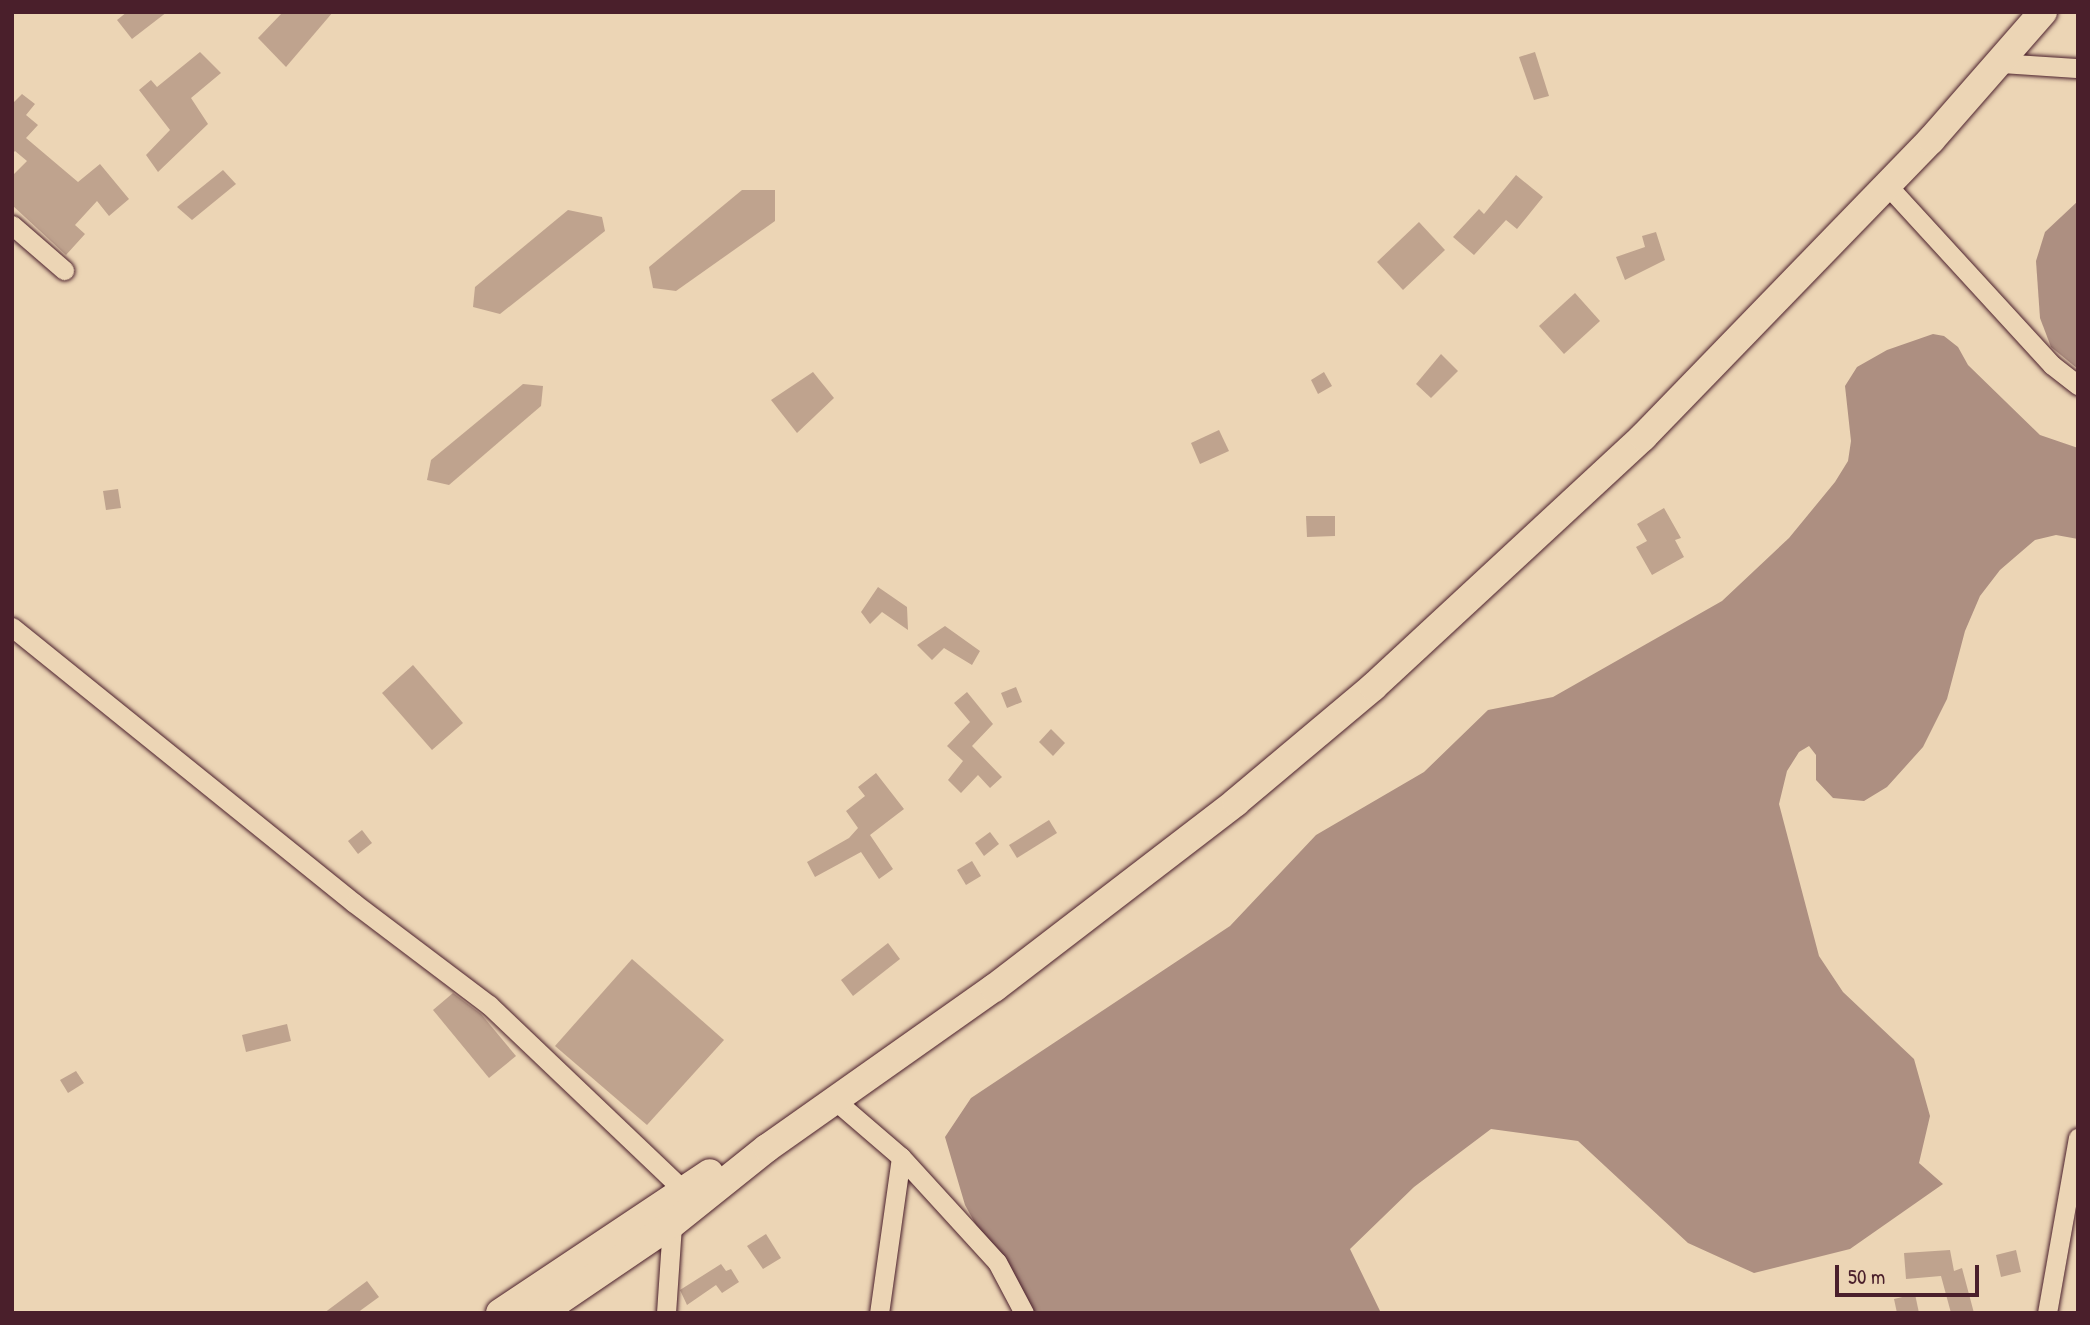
<!DOCTYPE html>
<html>
<head>
<meta charset="utf-8">
<style>
  body { margin:0 }
  #map { position:relative; width:2090px; height:1325px; overflow:hidden; background:#ecd5b5; font-family:"Patrick Hand",sans-serif }
  div>[style] { position:absolute }
  .water>* { inset:0; background:#ad8f81 }
  .building>* { inset:0; background:#bfa38e }
  .roads { filter:drop-shadow(0 0 2px #4a1f2b) drop-shadow(0 0 2px #4a1f2b) }
  .minor>* { height:19px; margin:-9.5px; padding:0 9.5px; transform-origin:9.5px; border-radius:9.5px; background:#ecd5b5 }
  .highway>* { height:28px; margin:-14px; padding:0 14px; transform-origin:14px; border-radius:14px; background:#ecd5b5 }
  span { translate:-50% -50%; white-space:nowrap; text-align:center; line-height:1.15; -webkit-text-stroke:5px #ecd5b5; paint-order:stroke }
  .frame { position:absolute; inset:0; border:14px solid #4a1f2b; pointer-events:none }
  .scale { position:absolute; left:1835px; top:1265px; width:144px; height:32px; box-sizing:border-box; border:4px solid #4a1f2b; border-top:0; padding-left:9px; font-size:21px; line-height:24px; white-space:nowrap; color:#4a1f2b; -webkit-text-stroke:5px #ecd5b5; paint-order:stroke }
</style>
</head>
<body>
<div id="map">
  <div class="water">
    <div style="clip-path:polygon(2078px 201px,2078px 369px,2051px 347px,2040px 318px,2036px 261px,2045px 232px)"></div>
    <div style="clip-path:polygon(1933px 334px,1944px 336px,1958px 347px,1968px 365px,2040px 435px,2078px 448px,2078px 539px,2056px 535px,2035px 540px,2000px 570px,1980px 596px,1965px 631px,1947px 699px,1923px 747px,1887px 787px,1864px 801px,1833px 798px,1816px 780px,1816px 755px,1809px 746px,1799px 752px,1787px 771px,1779px 804px,1819px 956px,1843px 992px,1914px 1059px,1930px 1116px,1919px 1163px,1943px 1184px,1850px 1249px,1754px 1273px,1688px 1243px,1578px 1141px,1491px 1129px,1414px 1187px,1350px 1249px,1381px 1313px,1025px 1313px,965px 1205px,945px 1137px,971px 1098px,1230px 926px,1316px 835px,1424px 772px,1488px 710px,1553px 697px,1722px 601px,1789px 538px,1835px 482px,1848px 461px,1851px 441px,1845px 386px,1857px 367px,1887px 350px)"></div>
  </div>
  <div class="building">
    <div style="clip-path:polygon(127px 12px,167px 12px,132px 39px,117px 20px)"></div>
    <div style="clip-path:polygon(283px 12px,333px 12px,286px 67px,258px 38px)"></div>
    <div style="clip-path:polygon(200px 52px,221px 73px,191px 98px,208px 124px,158px 172px,146px 155px,170px 130px,139px 90px,151px 80px,157px 87px)"></div>
    <div style="clip-path:polygon(1535px 52px,1549px 96px,1534px 100px,1519px 57px)"></div>
    <div style="clip-path:polygon(22px 94px,35px 104px,26px 115px,38px 125px,26px 138px,78px 182px,100px 164px,129px 199px,109px 216px,97px 201px,75px 225px,85px 234px,66px 255px,12px 205px,12px 176px,27px 161px,15px 151px,12px 154px,12px 104px)"></div>
    <div style="clip-path:polygon(223px 170px,236px 184px,192px 220px,177px 207px)"></div>
    <div style="clip-path:polygon(1516px 175px,1543px 197px,1517px 229px,1506px 220px,1474px 255px,1453px 237px,1479px 209px,1484px 214px)"></div>
    <div style="clip-path:polygon(742px 190px,775px 190px,775px 221px,676px 291px,653px 288px,649px 267px)"></div>
    <div style="clip-path:polygon(568px 210px,602px 217px,605px 231px,500px 314px,473px 307px,475px 287px)"></div>
    <div style="clip-path:polygon(1419px 222px,1445px 250px,1403px 290px,1377px 262px)"></div>
    <div style="clip-path:polygon(1656px 232px,1665px 260px,1625px 280px,1616px 257px,1645px 247px,1642px 236px)"></div>
    <div style="clip-path:polygon(1575px 293px,1600px 321px,1564px 354px,1539px 326px)"></div>
    <div style="clip-path:polygon(1441px 354px,1458px 371px,1431px 398px,1416px 384px)"></div>
    <div style="clip-path:polygon(813px 372px,834px 398px,797px 433px,771px 400px)"></div>
    <div style="clip-path:polygon(1324px 372px,1332px 386px,1318px 394px,1311px 380px)"></div>
    <div style="clip-path:polygon(523px 384px,543px 386px,541px 406px,449px 485px,427px 480px,431px 460px)"></div>
    <div style="clip-path:polygon(1219px 430px,1229px 451px,1200px 464px,1191px 443px)"></div>
    <div style="clip-path:polygon(118px 489px,121px 508px,106px 510px,103px 491px)"></div>
    <div style="clip-path:polygon(1664px 508px,1681px 538px,1675px 540px,1684px 557px,1652px 575px,1636px 547px,1647px 541px,1637px 524px)"></div>
    <div style="clip-path:polygon(1306px 516px,1335px 516px,1335px 536px,1307px 537px)"></div>
    <div style="clip-path:polygon(878px 587px,907px 607px,908px 630px,882px 612px,870px 624px,861px 612px)"></div>
    <div style="clip-path:polygon(945px 626px,980px 651px,972px 665px,944px 648px,932px 660px,917px 645px)"></div>
    <div style="clip-path:polygon(413px 665px,463px 723px,432px 750px,382px 693px)"></div>
    <div style="clip-path:polygon(1016px 687px,1022px 702px,1007px 708px,1001px 693px)"></div>
    <div style="clip-path:polygon(967px 692px,993px 724px,972px 746px,1002px 777px,990px 788px,978px 775px,961px 793px,948px 780px,963px 761px,947px 746px,970px 722px,954px 703px)"></div>
    <div style="clip-path:polygon(1051px 729px,1065px 743px,1053px 756px,1039px 742px)"></div>
    <div style="clip-path:polygon(876px 773px,904px 809px,870px 835px,893px 869px,879px 879px,861px 852px,815px 877px,807px 862px,849px 838px,858px 828px,846px 811px,865px 796px,858px 787px)"></div>
    <div style="clip-path:polygon(1049px 820px,1057px 833px,1017px 858px,1009px 845px)"></div>
    <div style="clip-path:polygon(362px 830px,372px 843px,358px 854px,348px 841px)"></div>
    <div style="clip-path:polygon(990px 832px,999px 844px,984px 856px,975px 843px)"></div>
    <div style="clip-path:polygon(972px 861px,981px 876px,966px 885px,957px 870px)"></div>
    <div style="clip-path:polygon(888px 943px,900px 959px,853px 996px,841px 980px)"></div>
    <div style="clip-path:polygon(632px 959px,724px 1040px,647px 1125px,555px 1046px)"></div>
    <div style="clip-path:polygon(453px 993px,481px 1014px,516px 1056px,489px 1078px,433px 1010px)"></div>
    <div style="clip-path:polygon(287px 1024px,291px 1041px,246px 1052px,242px 1035px)"></div>
    <div style="clip-path:polygon(76px 1071px,84px 1083px,68px 1093px,60px 1080px)"></div>
    <div style="clip-path:polygon(766px 1234px,781px 1258px,763px 1269px,747px 1246px)"></div>
    <div style="clip-path:polygon(1950px 1250px,1954px 1271px,1962px 1268px,1974px 1313px,1951px 1313px,1941px 1276px,1906px 1279px,1904px 1253px)"></div>
    <div style="clip-path:polygon(2016px 1250px,2021px 1272px,2001px 1277px,1996px 1255px)"></div>
    <div style="clip-path:polygon(721px 1264px,726px 1271px,731px 1269px,739px 1282px,722px 1293px,716px 1285px,687px 1305px,680px 1290px)"></div>
    <div style="clip-path:polygon(367px 1281px,379px 1297px,357px 1313px,324px 1313px)"></div>
    <div style="clip-path:polygon(1915px 1294px,1919px 1313px,1897px 1313px,1894px 1299px)"></div>
  </div>
  <div class="roads">
    <div class="minor">
      <div style="left:2000px;top:63px;width:78px;rotate:3.7deg"></div>
      <div style="left:1887px;top:185px;width:244px;rotate:47.5deg"></div>
      <div style="left:2052px;top:365px;width:33px;rotate:38deg"></div>
      <div style="left:12px;top:225px;width:69px;rotate:40.9deg"></div>
      <div style="left:12px;top:627px;width:439px;rotate:38.9deg"></div>
      <div style="left:354px;top:903px;width:169px;rotate:37.1deg"></div>
      <div style="left:489px;top:1005px;width:269px;rotate:43.6deg"></div>
      <div style="left:837px;top:1102px;width:84px;rotate:40.7deg"></div>
      <div style="left:901px;top:1157px;width:158px;rotate:98deg"></div>
      <div style="left:901px;top:1157px;width:142px;rotate:47.6deg"></div>
      <div style="left:997px;top:1262px;width:58px;rotate:62.1deg"></div>
      <div style="left:666px;top:1313px;width:89px;rotate:-86.1deg"></div>
      <div style="left:2047px;top:1313px;width:178px;rotate:-80deg"></div>
    </div>
    <div class="highway">
      <div style="left:500px;top:1313px;width:252px;rotate:-33.7deg"></div>
      <div style="left:541px;top:1313px;width:158px;rotate:-34.2deg"></div>
      <div style="left:672px;top:1224px;width:122px;rotate:-38.7deg"></div>
      <div style="left:767px;top:1148px;width:278px;rotate:-35.2deg"></div>
      <div style="left:994px;top:988px;width:305px;rotate:-37.5deg"></div>
      <div style="left:1236px;top:802px;width:179px;rotate:-40deg"></div>
      <div style="left:1373px;top:687px;width:368px;rotate:-42.8deg"></div>
      <div style="left:1643px;top:437px;width:414px;rotate:-45.9deg"></div>
      <div style="left:1931px;top:140px;width:170px;rotate:-48.8deg"></div>
    </div>
  </div>
  <div class="frame"></div>
  <div class="scale">50 m</div>
</div>
</body>
</html>
